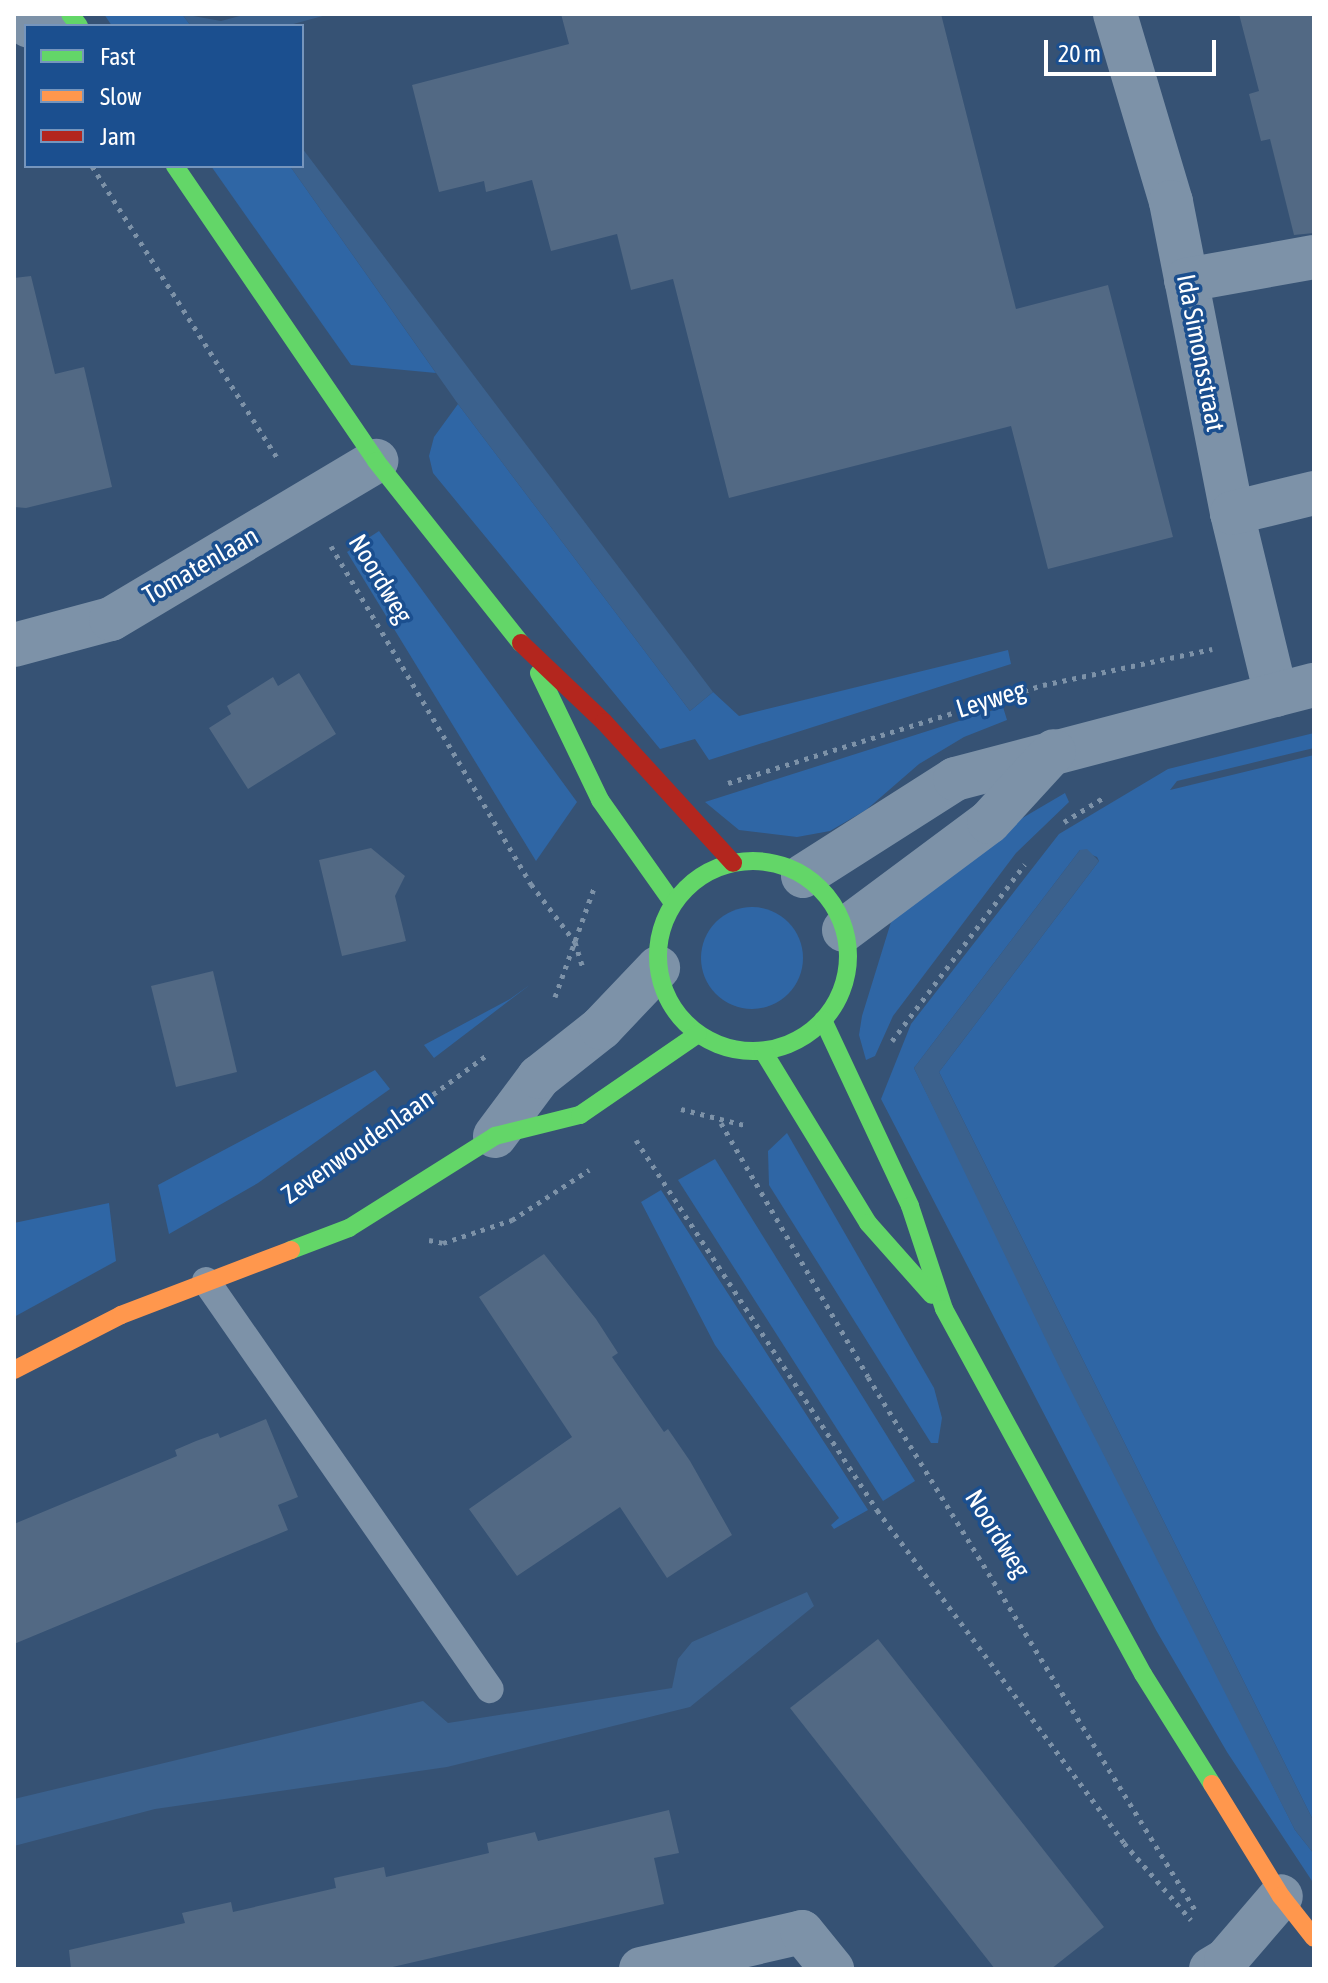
<!DOCTYPE html>
<html>
<head>
<meta charset="utf-8">
<style>
  body { margin:0 }
  #map { position:relative; width:1328px; height:1983px; overflow:hidden; background:#365274; font-family:"Asap Condensed",sans-serif }
  div>[style] { position:absolute }
  .green>* { inset:0; background:#2f66a5 }
  .round { border-radius:50% }
  .water>* { inset:0; background:#3b618d }
  .building>* { inset:0; background:#526984 }
  .path>* { height:5px; margin-top:-2.5px; transform-origin:0; background:repeating-linear-gradient(90deg,#7d92a8 0 4px,transparent 0 10px) }
  .lane>* { height:28px; margin:-14px; padding:0 14px; transform-origin:14px; border-radius:14px; background:#7d92a8 }
  .street>* { height:44px; margin:-22px; padding:0 22px; transform-origin:22px; border-radius:22px; background:#7d92a8 }
  .fast>* { height:18px; margin:-9px; padding:0 9px; transform-origin:9px; border-radius:9px; background:#63d668 }
  .fast>.ring { margin:-9px; padding:0; box-sizing:content-box; background:none; border:18px solid #63d668; border-radius:50% }
  .slow>* { height:18px; margin:-9px; padding:0 9px; transform-origin:9px; border-radius:9px; background:#ff974d }
  .jam>* { height:18px; margin:-9px; padding:0 9px; transform-origin:9px; border-radius:9px; background:#b3261e }
  span { translate:-50% -50%; white-space:nowrap; text-align:center; line-height:1.15; -webkit-text-stroke:7px #1b4f8f; paint-order:stroke }
  .street-label { font-size:26px; color:#fff }
  .frame { position:absolute; inset:0; border:16px solid #fff; pointer-events:none }
  .legend { position:absolute; left:24px; top:24px; width:280px; height:144px; box-sizing:border-box; background:#1b4f8f; border:2px solid #7695bc; margin:0; padding:10px 14px; list-style:none; font-size:24px; color:#fff }
  .legend li { display:flex; align-items:center; gap:16px; height:40px }
  .legend b { width:40px; border:2px solid #7695bc }
  .scale { position:absolute; left:1044px; top:40px; width:172px; height:36px; box-sizing:border-box; border:4px solid #fff; border-top:0; padding-left:10px; font-size:24px; line-height:28px; white-space:nowrap; color:#fff; -webkit-text-stroke:6px #1b4f8f; paint-order:stroke }
</style>
</head>
<body>
<div id="map">
  <div class="green">
    <div style="clip-path:polygon(104px 14px,182px 14px,191px 26px,112px 26px)"></div>
    <div style="clip-path:polygon(211px 166px,290px 166px,436px 373px,351px 365px)"></div>
    <div style="clip-path:polygon(458px 404px,690px 711px,713px 692px,739px 716px,1008px 650px,1011px 664px,709px 760px,695px 739px,660px 749px,433px 473px,429px 456px,434px 437px)"></div>
    <div style="clip-path:polygon(379px 531px,577px 802px,536px 861px,347px 552px)"></div>
    <div style="clip-path:polygon(1003px 707px,1007px 720px,964px 737px,919px 764px,866px 810px,830px 831px,797px 837px,739px 830px,705px 802px)"></div>
    <div style="clip-path:polygon(1314px 733px,1314px 748px,1177px 781px,1170px 790px,1314px 755px,1314px 1822px,939px 1072px,1099px 861px,1097px 857px,1080px 850px,914px 1068px,1295px 1830px,1314px 1854px,1314px 1884px,1227px 1752px,1156px 1630px,881px 1099px,911px 1024px,1059px 834px,1168px 769px)"></div>
    <div style="clip-path:polygon(1065px 793px,1069px 802px,1016px 853px,893px 1016px,875px 1056px,866px 1060px,859px 1035px,862px 1016px,891px 922px,1019px 820px)"></div>
    <div class="round" style="left:701px;top:907px;width:102px;height:102px"></div>
    <div style="clip-path:polygon(531px 984px,434px 1058px,424px 1045px,510px 999px)"></div>
    <div style="clip-path:polygon(375px 1070px,390px 1089px,258px 1183px,169px 1234px,158px 1185px)"></div>
    <div style="clip-path:polygon(787px 1133px,934px 1388px,942px 1418px,938px 1443px,931px 1443px,769px 1185px,768px 1151px)"></div>
    <div style="clip-path:polygon(715px 1159px,915px 1481px,883px 1501px,678px 1180px)"></div>
    <div style="clip-path:polygon(661px 1190px,868px 1510px,834px 1529px,831px 1525px,839px 1518px,715px 1345px,641px 1202px)"></div>
    <div style="clip-path:polygon(109px 1203px,116px 1261px,14px 1317px,14px 1223px)"></div>
  </div>
  <div class="water">
    <div style="clip-path:polygon(182px 14px,221px 21px,247px 14px,330px 14px,286px 26px,191px 26px)"></div>
    <div style="clip-path:polygon(302px 148px,713px 692px,690px 711px,458px 404px,290px 166px,302px 166px)"></div>
    <div style="clip-path:polygon(1087px 849px,1099px 861px,939px 1072px,1314px 1822px,1314px 1854px,1295px 1830px,1067px 1383px,914px 1068px,1080px 850px)"></div>
    <div style="clip-path:polygon(807px 1592px,814px 1606px,690px 1707px,447px 1767px,155px 1809px,14px 1846px,14px 1799px,423px 1701px,448px 1723px,672px 1688px,678px 1659px,692px 1642px)"></div>
  </div>
  <div class="building">
    <div style="clip-path:polygon(561px 14px,941px 14px,1016px 309px,1108px 285px,1173px 537px,1048px 569px,1011px 426px,729px 498px,673px 279px,631px 290px,617px 234px,551px 251px,532px 180px,486px 192px,484px 181px,439px 192px,412px 85px,569px 44px)"></div>
    <div style="clip-path:polygon(1239px 14px,1314px 14px,1314px 233px,1294px 235px,1270px 139px,1261px 141px,1249px 94px,1259px 91px)"></div>
    <div style="clip-path:polygon(31px 276px,55px 374px,84px 367px,112px 487px,26px 508px,14px 507px,14px 278px)"></div>
    <div style="clip-path:polygon(299px 673px,336px 734px,248px 789px,209px 728px,231px 714px,227px 706px,273px 677px,278px 686px)"></div>
    <div style="clip-path:polygon(371px 848px,405px 876px,395px 896px,406px 941px,342px 956px,319px 860px)"></div>
    <div style="clip-path:polygon(213px 971px,237px 1072px,176px 1087px,151px 986px)"></div>
    <div style="clip-path:polygon(544px 1254px,596px 1319px,618px 1353px,612px 1357px,664px 1432px,668px 1429px,690px 1461px,732px 1535px,667px 1578px,620px 1507px,517px 1576px,469px 1509px,572px 1437px,479px 1297px)"></div>
    <div style="clip-path:polygon(266px 1419px,298px 1497px,278px 1505px,288px 1530px,14px 1644px,14px 1524px,177px 1456px,175px 1450px,196px 1441px,218px 1433px,220px 1438px)"></div>
    <div style="clip-path:polygon(878px 1639px,1104px 1927px,1051px 1969px,995px 1969px,790px 1708px)"></div>
    <div style="clip-path:polygon(669px 1810px,679px 1853px,654px 1858px,664px 1904px,384px 1969px,71px 1969px,69px 1950px,185px 1923px,182px 1913px,231px 1902px,233px 1912px,336px 1888px,334px 1878px,384px 1867px,386px 1877px,489px 1853px,487px 1843px,535px 1832px,538px 1841px)"></div>
  </div>
  <div class="path">
    <div style="left:92px;top:166px;width:347px;rotate:57.6deg"></div>
    <div style="left:331px;top:546px;width:393px;rotate:59.4deg"></div>
    <div style="left:531px;top:884px;width:73px;rotate:52.8deg"></div>
    <div style="left:575px;top:942px;width:28px;rotate:73deg"></div>
    <div style="left:728px;top:783px;width:330px;rotate:-17.3deg"></div>
    <div style="left:1043px;top:685px;width:173px;rotate:-12deg"></div>
    <div style="left:1064px;top:822px;width:46px;rotate:-31.6deg"></div>
    <div style="left:555px;top:997px;width:119px;rotate:-70.3deg"></div>
    <div style="left:892px;top:1041px;width:221px;rotate:-53.1deg"></div>
    <div style="left:681px;top:1109px;width:69px;rotate:14.2deg"></div>
    <div style="left:721px;top:1123px;width:293px;rotate:59.9deg"></div>
    <div style="left:868px;top:1377px;width:629px;rotate:58.46deg"></div>
    <div style="left:636px;top:1140px;width:442px;rotate:56.9deg"></div>
    <div style="left:877px;top:1510px;width:415px;rotate:53.4deg"></div>
    <div style="left:1124px;top:1843px;width:102px;rotate:49deg"></div>
    <div style="left:312px;top:1183px;width:218px;rotate:-36.2deg"></div>
    <div style="left:429px;top:1240px;width:14px;rotate:12deg"></div>
    <div style="left:443px;top:1243px;width:73px;rotate:-18.4deg"></div>
    <div style="left:512px;top:1220px;width:92px;rotate:-33deg"></div>
  </div>
  <div class="lane">
    <div style="left:206px;top:1281px;width:497px;rotate:55.2deg"></div>
  </div>
  <div class="street">
    <div style="left:1115px;top:14px;width:196px;rotate:73.4deg"></div>
    <div style="left:1171px;top:202px;width:317px;rotate:78.9deg"></div>
    <div style="left:1232px;top:513px;width:187px;rotate:76.4deg"></div>
    <div style="left:29px;top:26px;width:22px;rotate:-34deg"></div>
    <div style="left:1186px;top:280px;width:130px;rotate:-10.2deg"></div>
    <div style="left:1232px;top:513px;width:84px;rotate:-13.7deg"></div>
    <div style="left:14px;top:645px;width:100px;rotate:-15deg"></div>
    <div style="left:111px;top:619px;width:309px;rotate:-30.8deg"></div>
    <div style="left:803px;top:876px;width:180px;rotate:-32.5deg"></div>
    <div style="left:955px;top:779px;width:371px;rotate:-14.7deg"></div>
    <div style="left:844px;top:930px;width:181px;rotate:-36.7deg"></div>
    <div style="left:989px;top:822px;width:96px;rotate:-47.5deg"></div>
    <div style="left:495px;top:1136px;width:74px;rotate:-53.3deg"></div>
    <div style="left:539px;top:1077px;width:79px;rotate:-38.3deg"></div>
    <div style="left:601px;top:1028px;width:83px;rotate:-46.5deg"></div>
    <div style="left:641px;top:1969px;width:165px;rotate:-12.9deg"></div>
    <div style="left:802px;top:1932px;width:48px;rotate:51deg"></div>
    <div style="left:1211px;top:1969px;width:17px;rotate:-31deg"></div>
    <div style="left:1226px;top:1960px;width:84px;rotate:-49.3deg"></div>
  </div>
  <div class="fast">
    <div style="left:70px;top:14px;width:15px;rotate:53deg"></div>
    <div style="left:175px;top:166px;width:357px;rotate:55.7deg"></div>
    <div style="left:376px;top:461px;width:233px;rotate:51.5deg"></div>
    <div style="left:539px;top:673px;width:141px;rotate:64.3deg"></div>
    <div style="left:600px;top:800px;width:126px;rotate:54.7deg"></div>
    <div class="ring" style="left:658px;top:861px;width:172px;height:172px"></div>
    <div style="left:823px;top:1020px;width:205px;rotate:64.9deg"></div>
    <div style="left:910px;top:1206px;width:108px;rotate:71.7deg"></div>
    <div style="left:944px;top:1309px;width:416px;rotate:61.4deg"></div>
    <div style="left:1143px;top:1674px;width:130px;rotate:57.9deg"></div>
    <div style="left:763px;top:1051px;width:202px;rotate:58.6deg"></div>
    <div style="left:868px;top:1223px;width:96px;rotate:48.4deg"></div>
    <div style="left:291px;top:1250px;width:62px;rotate:-20.8deg"></div>
    <div style="left:349px;top:1228px;width:173px;rotate:-32.2deg"></div>
    <div style="left:495px;top:1136px;width:88px;rotate:-13.9deg"></div>
    <div style="left:580px;top:1115px;width:143px;rotate:-34.5deg"></div>
  </div>
  <div class="slow">
    <div style="left:14px;top:1370px;width:120px;rotate:-27.2deg"></div>
    <div style="left:121px;top:1315px;width:182px;rotate:-20.9deg"></div>
    <div style="left:1212px;top:1784px;width:132px;rotate:58.4deg"></div>
    <div style="left:1281px;top:1896px;width:53px;rotate:51.8deg"></div>
  </div>
  <div class="jam">
    <div style="left:521px;top:643px;width:115px;rotate:43.6deg"></div>
    <div style="left:604px;top:722px;width:191px;rotate:47.5deg"></div>
  </div>
  <div class="street-label">
    <span style="left:1200px;top:353px;rotate:79deg">Ida Simonsstraat</span>
    <span style="left:201px;top:566px;rotate:-30deg">Tomatenlaan</span>
    <span style="left:380px;top:579px;rotate:59deg">Noordweg</span>
    <span style="left:991px;top:700px;rotate:-17deg">Leyweg</span>
    <span style="left:358px;top:1147px;rotate:-35deg">Zevenwoudenlaan</span>
    <span style="left:997px;top:1534px;rotate:58deg">Noordweg</span>
  </div>
  <div class="frame"></div>
  <ul class="legend">
  <li><b style="height:10px;background:#63d668"></b>Fast</li>
  <li><b style="height:10px;background:#ff974d"></b>Slow</li>
  <li><b style="height:10px;background:#b3261e"></b>Jam</li>
  </ul>
  <div class="scale">20 m</div>
</div>
</body>
</html>
